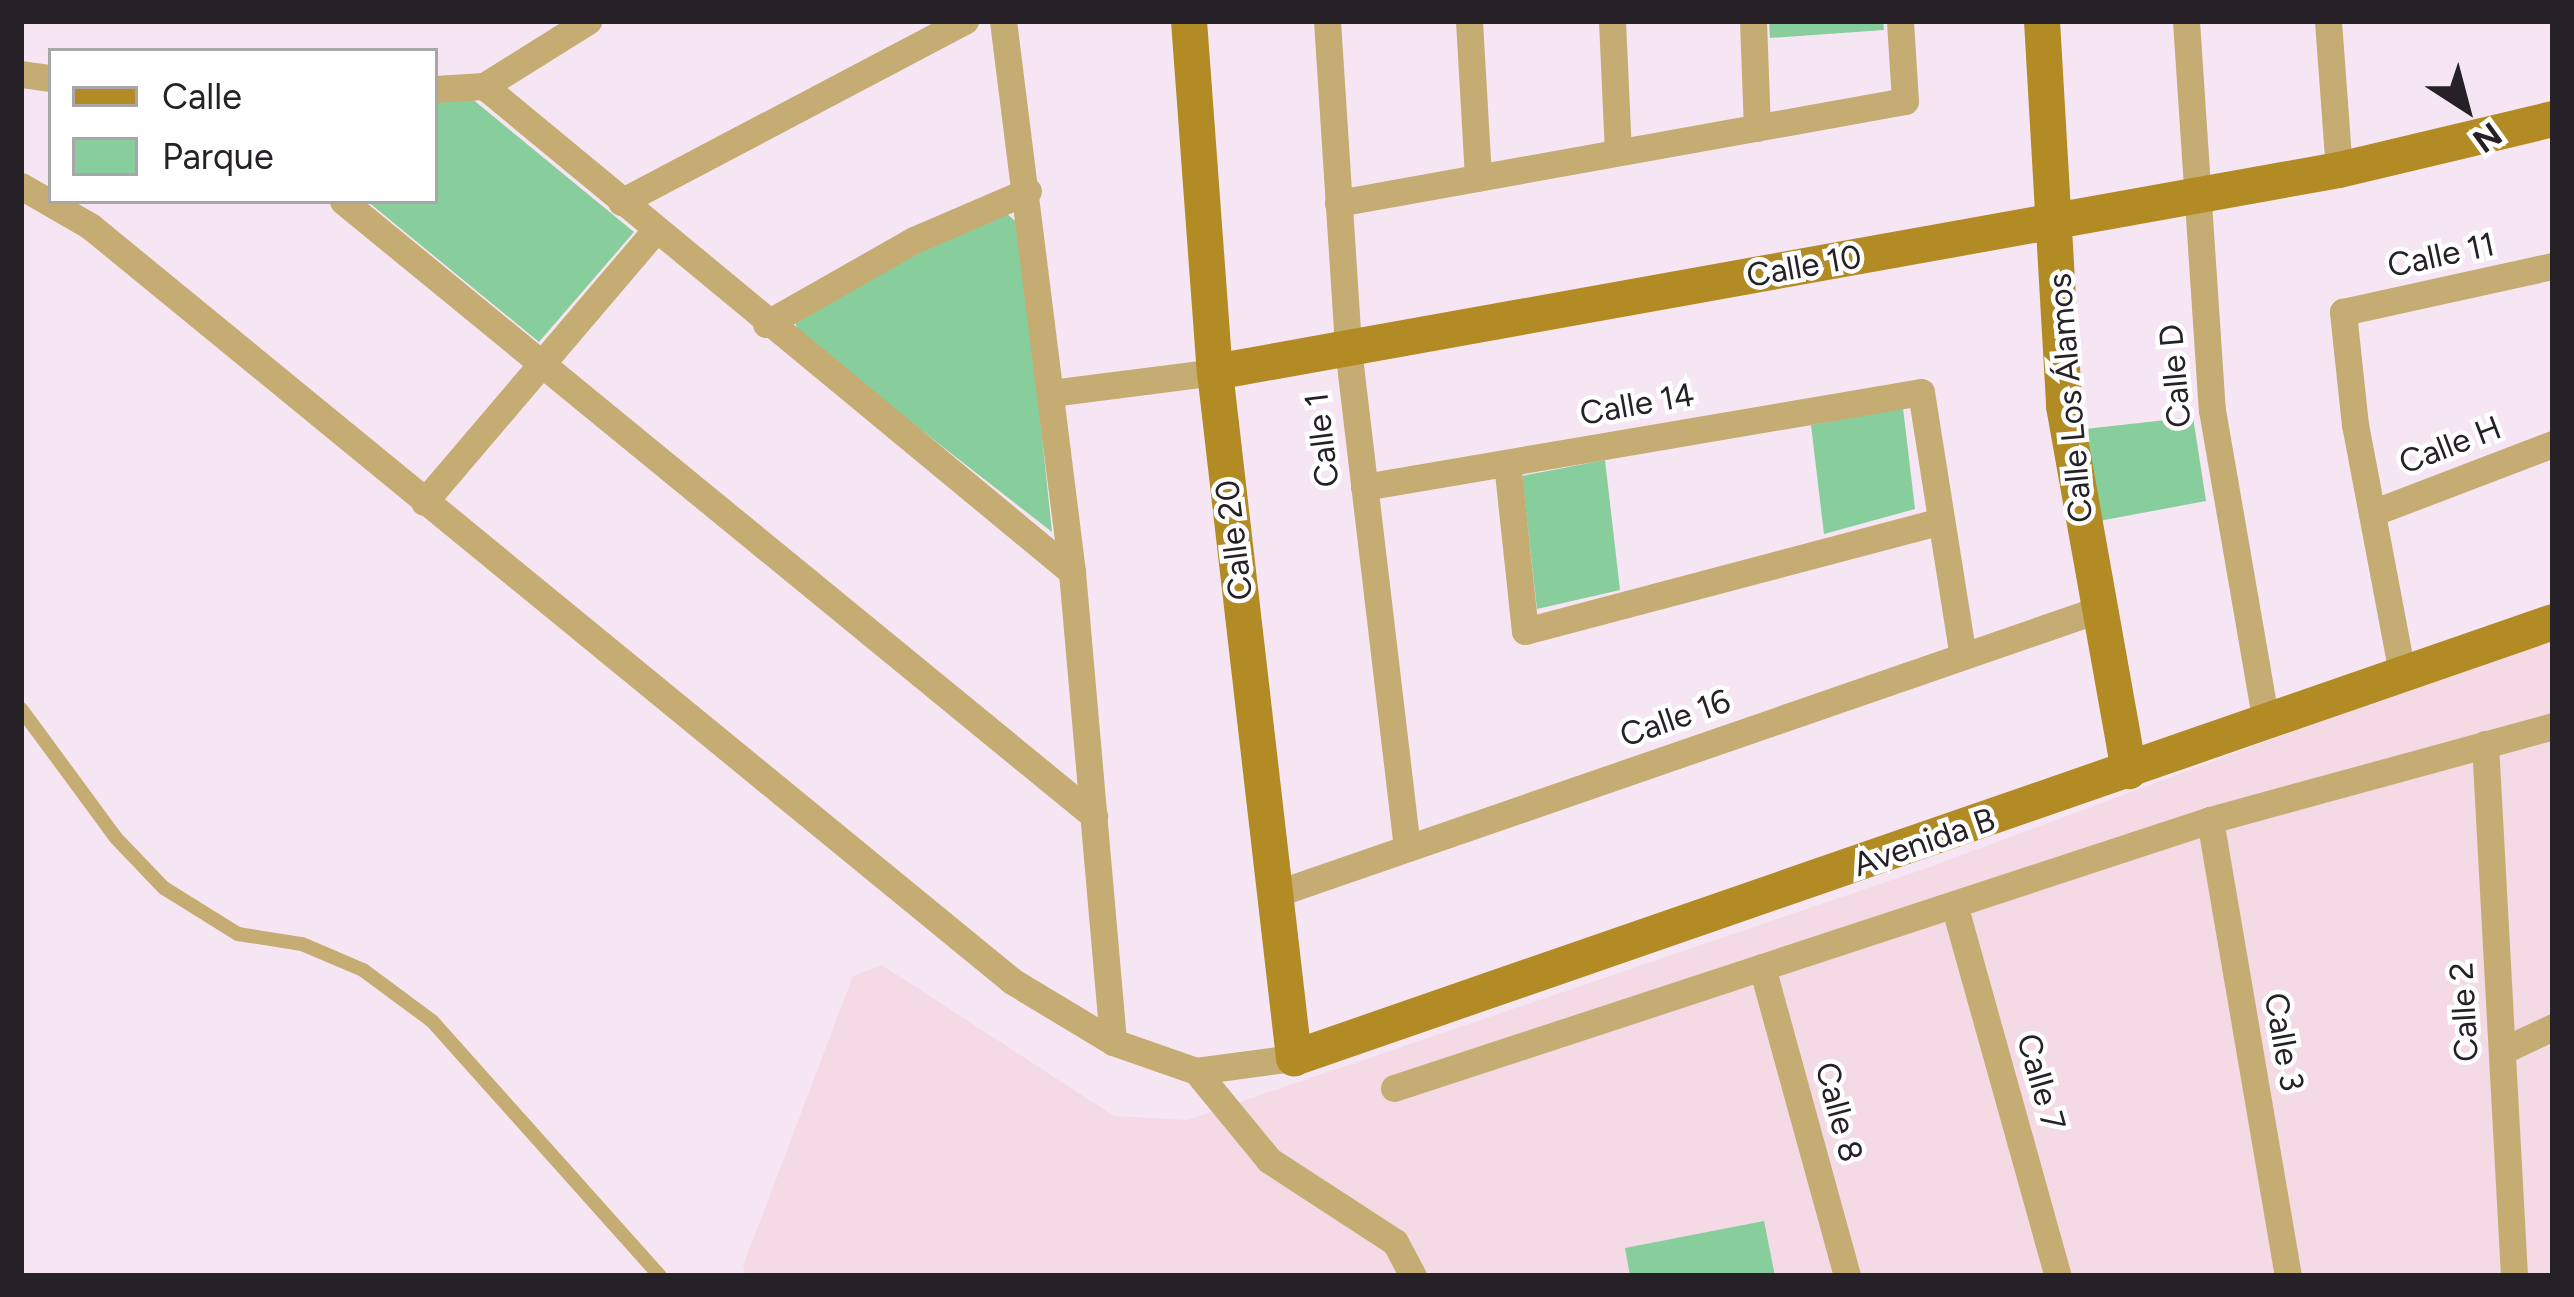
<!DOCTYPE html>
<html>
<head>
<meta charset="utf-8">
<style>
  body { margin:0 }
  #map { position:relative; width:2574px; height:1297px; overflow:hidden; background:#f6e6f4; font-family:Figtree,sans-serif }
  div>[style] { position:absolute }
  .industrial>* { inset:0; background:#f3dae4 }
  .green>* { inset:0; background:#88cd9c }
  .lane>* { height:14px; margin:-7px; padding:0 7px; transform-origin:7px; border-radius:7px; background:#c5ac72 }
  .street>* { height:27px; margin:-13.5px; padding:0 13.5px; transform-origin:13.5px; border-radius:13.5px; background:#c5ac72 }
  .secondary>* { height:36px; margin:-18px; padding:0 18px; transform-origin:18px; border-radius:18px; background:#b28b24 }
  span { translate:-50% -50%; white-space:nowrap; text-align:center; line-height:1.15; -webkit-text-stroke:9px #fff; paint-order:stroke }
  .street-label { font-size:33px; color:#262126 }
  .frame { position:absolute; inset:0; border:24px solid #262126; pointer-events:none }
  .legend { position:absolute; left:48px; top:48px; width:390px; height:156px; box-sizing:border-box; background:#fff; border:3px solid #a8a6a8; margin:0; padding:15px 21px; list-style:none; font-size:36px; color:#262126 }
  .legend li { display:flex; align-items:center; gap:24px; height:60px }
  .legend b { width:60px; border:3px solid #a8a6a8 }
  .north { position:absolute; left:2406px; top:48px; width:120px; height:120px; -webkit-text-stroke:9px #fff; paint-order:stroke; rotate:144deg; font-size:33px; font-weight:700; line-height:48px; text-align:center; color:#262126 }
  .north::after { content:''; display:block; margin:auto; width:42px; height:54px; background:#262126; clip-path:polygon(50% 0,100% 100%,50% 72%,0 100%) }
</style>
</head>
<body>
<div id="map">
  <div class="industrial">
    <div style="clip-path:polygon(2553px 642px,2553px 1276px,746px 1276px,743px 1266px,853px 976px,882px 965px,1114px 1116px,1187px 1120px,1930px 867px,2433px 679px)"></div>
  </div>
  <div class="green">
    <div style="clip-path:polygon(1769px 21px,1883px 21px,1884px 30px,1770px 38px)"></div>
    <div style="clip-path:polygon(471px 98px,634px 232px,539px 342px,367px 201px,435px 201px,435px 102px)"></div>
    <div style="clip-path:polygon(1001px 209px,1020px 225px,1052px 532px,798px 334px,795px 320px)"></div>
    <div style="clip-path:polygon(1903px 408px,1915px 509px,1824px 534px,1811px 425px)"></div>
    <div style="clip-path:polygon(2193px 417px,2206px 501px,2099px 521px,2085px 429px)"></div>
    <div style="clip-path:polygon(1605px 460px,1620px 590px,1537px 609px,1522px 476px)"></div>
    <div style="clip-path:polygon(1764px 1221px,1775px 1276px,1630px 1276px,1625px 1248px)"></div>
  </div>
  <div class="lane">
    <div style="left:21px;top:709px;width:160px;rotate:53.6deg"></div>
    <div style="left:116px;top:838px;width:69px;rotate:46.2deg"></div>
    <div style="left:164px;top:888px;width:87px;rotate:31.9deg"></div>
    <div style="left:238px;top:934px;width:65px;rotate:8.9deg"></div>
    <div style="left:302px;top:944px;width:66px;rotate:23.1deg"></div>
    <div style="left:363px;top:970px;width:86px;rotate:36.5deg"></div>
    <div style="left:432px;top:1021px;width:342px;rotate:48.2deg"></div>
  </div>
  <div class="street">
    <div style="left:1003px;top:21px;width:555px;rotate:82.86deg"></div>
    <div style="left:1072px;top:572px;width:472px;rotate:85deg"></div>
    <div style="left:1327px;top:21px;width:328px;rotate:86.3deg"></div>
    <div style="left:1348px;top:348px;width:503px;rotate:83.27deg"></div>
    <div style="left:1469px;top:21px;width:157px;rotate:86.7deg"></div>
    <div style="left:1612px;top:21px;width:131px;rotate:87.4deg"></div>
    <div style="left:1753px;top:21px;width:107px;rotate:87.9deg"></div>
    <div style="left:2186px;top:21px;width:390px;rotate:86.2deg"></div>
    <div style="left:2212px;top:410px;width:317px;rotate:80.2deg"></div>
    <div style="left:2328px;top:21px;width:149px;rotate:85.8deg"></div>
    <div style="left:21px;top:74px;width:30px;rotate:8deg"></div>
    <div style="left:484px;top:86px;width:763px;rotate:39.57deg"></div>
    <div style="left:435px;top:89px;width:49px;rotate:-3.5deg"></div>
    <div style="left:484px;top:86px;width:123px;rotate:-32deg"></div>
    <div style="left:21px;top:186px;width:80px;rotate:30.1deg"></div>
    <div style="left:90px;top:226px;width:1192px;rotate:39.31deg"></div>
    <div style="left:1012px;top:981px;width:118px;rotate:31.1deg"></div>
    <div style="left:1113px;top:1042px;width:88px;rotate:19.3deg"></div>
    <div style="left:1196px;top:1071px;width:99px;rotate:-7.6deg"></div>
    <div style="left:343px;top:201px;width:971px;rotate:39.31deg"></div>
    <div style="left:621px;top:202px;width:389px;rotate:-27.8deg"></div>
    <div style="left:1338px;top:203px;width:576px;rotate:-10.2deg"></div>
    <div style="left:1905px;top:101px;width:80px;rotate:-93.6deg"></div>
    <div style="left:766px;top:324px;width:170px;rotate:-29.6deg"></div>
    <div style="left:914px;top:240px;width:124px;rotate:-23.3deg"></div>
    <div style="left:1051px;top:393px;width:165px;rotate:-7.3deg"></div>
    <div style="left:1507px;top:463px;width:169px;rotate:83.9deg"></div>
    <div style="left:1525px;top:631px;width:428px;rotate:-14.8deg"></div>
    <div style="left:1364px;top:487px;width:565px;rotate:-9.68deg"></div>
    <div style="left:1921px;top:392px;width:267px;rotate:81deg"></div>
    <div style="left:424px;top:502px;width:356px;rotate:-49.6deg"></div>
    <div style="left:2372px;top:513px;width:194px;rotate:-20.9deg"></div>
    <div style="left:2402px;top:673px;width:252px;rotate:-100.7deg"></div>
    <div style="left:2355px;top:425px;width:114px;rotate:-96.1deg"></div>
    <div style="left:2343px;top:312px;width:215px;rotate:-12.4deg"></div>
    <div style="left:2485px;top:744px;width:533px;rotate:86.88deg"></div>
    <div style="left:2210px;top:820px;width:463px;rotate:80.3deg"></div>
    <div style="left:1275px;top:894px;width:870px;rotate:-19.06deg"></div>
    <div style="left:1955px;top:908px;width:382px;rotate:74.4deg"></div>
    <div style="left:1762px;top:967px;width:320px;rotate:74.6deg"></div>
    <div style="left:2502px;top:1051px;width:56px;rotate:-25.2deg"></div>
    <div style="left:1196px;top:1071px;width:115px;rotate:50.6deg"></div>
    <div style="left:1269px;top:1160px;width:150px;rotate:33.1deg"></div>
    <div style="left:1395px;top:1242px;width:38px;rotate:62deg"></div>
    <div style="left:1394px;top:1088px;width:859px;rotate:-18.18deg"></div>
    <div style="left:2210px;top:820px;width:356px;rotate:-15.3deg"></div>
  </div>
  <div class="secondary">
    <div style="left:1189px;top:21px;width:352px;rotate:85.8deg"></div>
    <div style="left:1215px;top:372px;width:691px;rotate:83.43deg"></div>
    <div style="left:1294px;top:1058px;width:1332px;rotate:-19.1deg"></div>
    <div style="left:2042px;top:21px;width:386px;rotate:86.7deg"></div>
    <div style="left:2064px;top:406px;width:371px;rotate:79.9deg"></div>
    <div style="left:1215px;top:372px;width:1142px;rotate:-10.19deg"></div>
    <div style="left:2339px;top:170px;width:220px;rotate:-13.4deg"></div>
  </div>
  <div class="street-label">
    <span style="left:2441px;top:255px;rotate:-12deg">Calle 11</span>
    <span style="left:1804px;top:266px;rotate:-10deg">Calle 10</span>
    <span style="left:2175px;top:376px;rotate:-95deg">Calle D</span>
    <span style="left:2070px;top:398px;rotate:-95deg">Calle Los Álamos</span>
    <span style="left:1637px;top:404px;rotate:-10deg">Calle 14</span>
    <span style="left:1322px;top:440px;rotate:-97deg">Calle 1</span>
    <span style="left:2450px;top:445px;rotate:-21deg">Calle H</span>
    <span style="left:1234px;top:540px;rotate:-97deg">Calle 20</span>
    <span style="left:1675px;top:718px;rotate:-19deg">Calle 16</span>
    <span style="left:1924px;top:842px;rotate:-19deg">Avenida B</span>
    <span style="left:2464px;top:1012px;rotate:-93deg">Calle 2</span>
    <span style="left:2284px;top:1042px;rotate:80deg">Calle 3</span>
    <span style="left:2041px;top:1082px;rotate:74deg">Calle 7</span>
    <span style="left:1839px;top:1112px;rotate:75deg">Calle 8</span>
  </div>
  <div class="frame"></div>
  <ul class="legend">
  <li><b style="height:15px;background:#b28b24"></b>Calle</li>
  <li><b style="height:33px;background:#88cd9c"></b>Parque</li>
  </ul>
  <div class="north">N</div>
</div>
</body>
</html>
